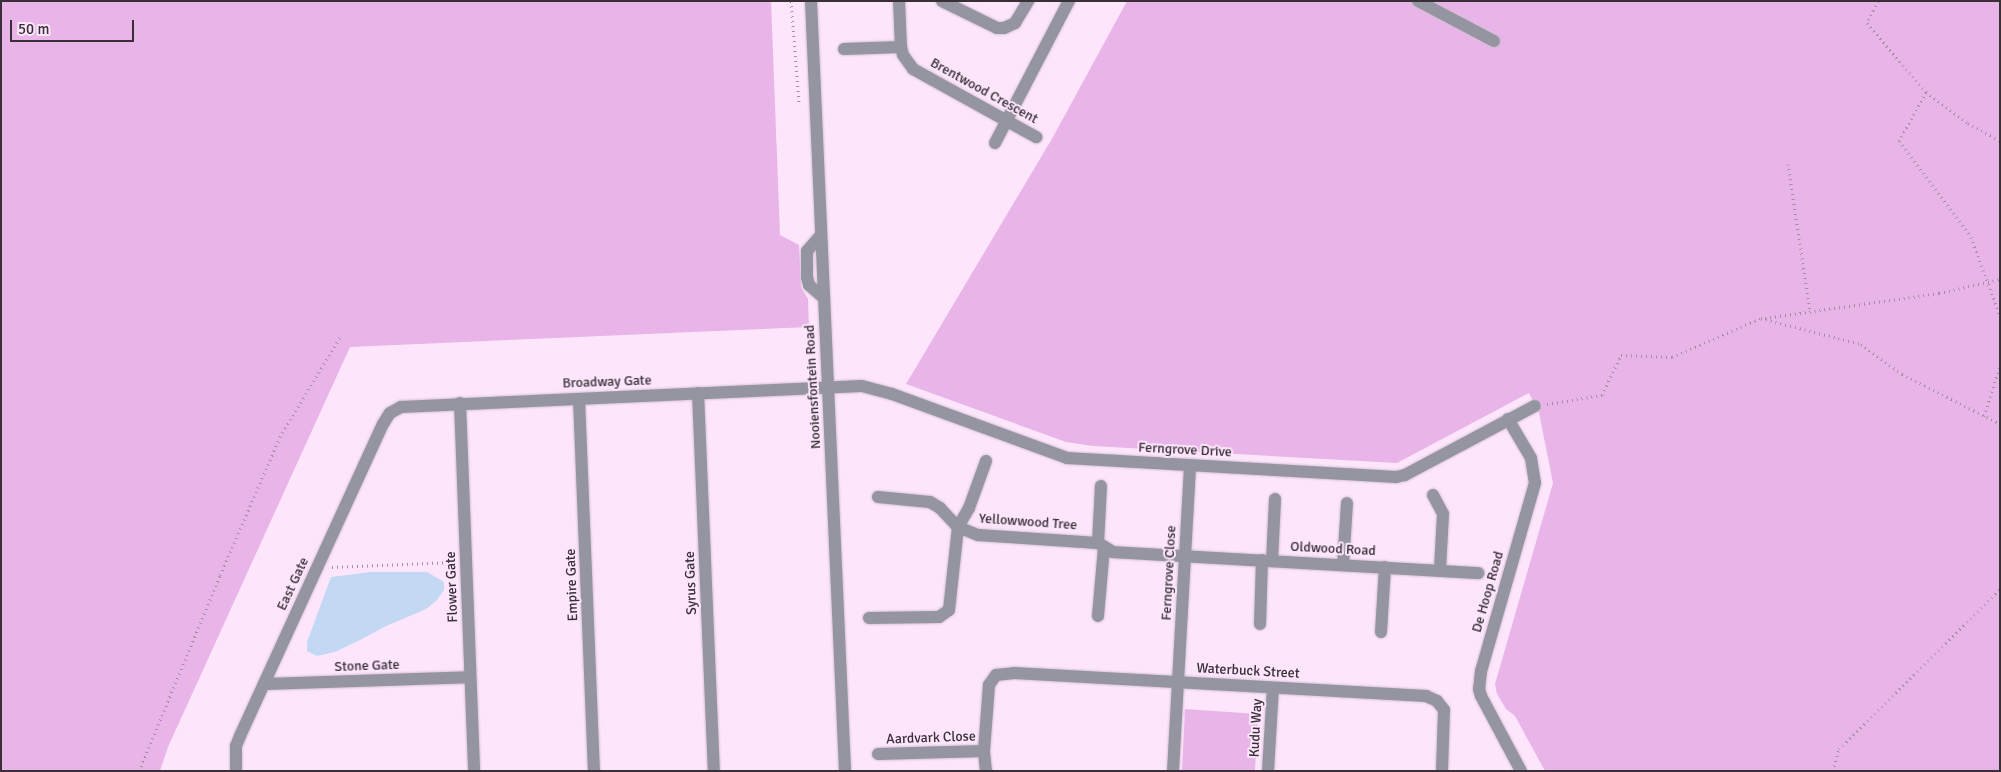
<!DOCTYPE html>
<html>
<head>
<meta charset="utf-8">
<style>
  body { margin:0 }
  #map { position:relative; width:2001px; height:772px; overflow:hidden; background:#fde6fc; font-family:Signika,sans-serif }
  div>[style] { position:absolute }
  .green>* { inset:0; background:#e9b4e8 }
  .water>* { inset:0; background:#c3d8f3 }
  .path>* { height:3px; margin-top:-1.5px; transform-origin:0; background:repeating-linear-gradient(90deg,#a191a0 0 1px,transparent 0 5px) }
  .roads { filter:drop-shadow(0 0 1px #d6c1d5) drop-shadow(0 0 1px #d6c1d5) }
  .minor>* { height:12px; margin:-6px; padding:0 6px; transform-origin:6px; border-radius:6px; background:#9495a1 }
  span { translate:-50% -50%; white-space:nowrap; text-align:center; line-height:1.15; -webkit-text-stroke:4px #fde6fc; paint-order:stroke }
  .street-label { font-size:14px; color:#382f37 }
  .frame { position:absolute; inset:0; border:2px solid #382f37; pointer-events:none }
  .scale { position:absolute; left:10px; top:20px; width:124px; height:22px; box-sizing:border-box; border:2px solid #382f37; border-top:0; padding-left:6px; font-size:15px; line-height:18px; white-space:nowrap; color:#382f37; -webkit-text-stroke:4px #fde6fc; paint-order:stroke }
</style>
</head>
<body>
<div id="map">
  <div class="green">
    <div style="clip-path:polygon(1px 1px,771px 1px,780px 235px,799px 245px,801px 287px,808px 299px,809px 327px,350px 347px,168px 747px,160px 771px,1px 771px)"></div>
    <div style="clip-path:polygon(1127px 1px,2000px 1px,2000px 771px,1545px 771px,1515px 716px,1506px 709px,1497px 694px,1495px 684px,1553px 483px,1539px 413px,1529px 393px,1397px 463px,1093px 446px,1066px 442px,906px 384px,1053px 137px)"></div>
    <div style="clip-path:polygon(1185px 709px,1258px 714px,1255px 771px,1182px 771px)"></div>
  </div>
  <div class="water">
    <div style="clip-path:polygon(371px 572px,427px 572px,444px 582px,444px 590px,437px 600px,426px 609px,384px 627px,360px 640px,335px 652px,317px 656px,307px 651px,307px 642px,331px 577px)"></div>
  </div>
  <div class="path">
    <div style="left:791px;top:1px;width:101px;rotate:85.5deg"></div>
    <div style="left:1878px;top:1px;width:25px;rotate:117deg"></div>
    <div style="left:1867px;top:23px;width:91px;rotate:49.5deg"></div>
    <div style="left:1926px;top:92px;width:56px;rotate:118.9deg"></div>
    <div style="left:1899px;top:141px;width:120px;rotate:53.1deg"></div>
    <div style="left:1971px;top:237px;width:84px;rotate:69.8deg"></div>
    <div style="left:1926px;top:92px;width:52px;rotate:36.4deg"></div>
    <div style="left:1968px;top:123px;width:37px;rotate:29deg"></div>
    <div style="left:1788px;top:164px;width:150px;rotate:81.5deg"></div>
    <div style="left:1765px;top:318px;width:176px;rotate:-8.2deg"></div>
    <div style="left:1939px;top:293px;width:63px;rotate:-12.9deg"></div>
    <div style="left:1547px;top:404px;width:56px;rotate:-9.3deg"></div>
    <div style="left:1602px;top:395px;width:44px;rotate:-64.6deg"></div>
    <div style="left:1621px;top:355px;width:51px;rotate:2.2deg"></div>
    <div style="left:1672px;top:357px;width:97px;rotate:-23.7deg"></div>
    <div style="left:1761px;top:318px;width:103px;rotate:14.6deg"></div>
    <div style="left:1861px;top:344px;width:51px;rotate:36.2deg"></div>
    <div style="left:1902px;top:374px;width:110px;rotate:27deg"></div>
    <div style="left:1984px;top:416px;width:52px;rotate:-72.3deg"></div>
    <div style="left:332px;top:567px;width:121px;rotate:-2.4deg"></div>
    <div style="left:139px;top:771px;width:212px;rotate:-67.5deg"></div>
    <div style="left:220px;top:575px;width:150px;rotate:-66.5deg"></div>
    <div style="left:280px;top:437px;width:120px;rotate:-59deg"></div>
    <div style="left:1833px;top:771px;width:23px;rotate:-75deg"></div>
    <div style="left:1839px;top:749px;width:227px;rotate:-44.8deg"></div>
  </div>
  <div class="roads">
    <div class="minor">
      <div style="left:811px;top:1px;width:771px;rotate:87.47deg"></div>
      <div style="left:899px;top:1px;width:46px;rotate:87.5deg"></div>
      <div style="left:901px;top:47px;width:8px;rotate:76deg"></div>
      <div style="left:903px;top:55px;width:17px;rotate:54deg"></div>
      <div style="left:913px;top:69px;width:141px;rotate:28.9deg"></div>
      <div style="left:942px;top:1px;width:61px;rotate:26.1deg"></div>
      <div style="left:997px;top:28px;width:7px"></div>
      <div style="left:1004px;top:28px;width:12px;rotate:-24deg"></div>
      <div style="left:1015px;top:23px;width:26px;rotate:-59deg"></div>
      <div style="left:1418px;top:1px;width:86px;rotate:27.8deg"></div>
      <div style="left:844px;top:49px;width:57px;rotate:-2deg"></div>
      <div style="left:995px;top:143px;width:160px;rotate:-62.5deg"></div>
      <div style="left:821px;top:235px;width:21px;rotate:131deg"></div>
      <div style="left:807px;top:251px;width:26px;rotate:90deg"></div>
      <div style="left:807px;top:277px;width:8px;rotate:76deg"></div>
      <div style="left:809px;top:285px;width:20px;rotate:41deg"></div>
      <div style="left:698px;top:393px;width:378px;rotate:87.6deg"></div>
      <div style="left:579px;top:399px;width:372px;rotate:87.7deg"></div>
      <div style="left:460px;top:403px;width:368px;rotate:87.8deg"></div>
      <div style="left:1508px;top:419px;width:45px;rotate:59.5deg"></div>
      <div style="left:1531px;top:458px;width:25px;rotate:81deg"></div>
      <div style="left:1535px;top:483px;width:196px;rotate:106deg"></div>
      <div style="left:1481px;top:671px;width:18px;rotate:96deg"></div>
      <div style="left:1479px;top:689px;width:7px;rotate:74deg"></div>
      <div style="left:1481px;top:696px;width:85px;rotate:61.9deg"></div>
      <div style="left:1433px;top:495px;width:21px;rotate:62deg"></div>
      <div style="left:1443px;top:514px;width:56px;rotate:93.1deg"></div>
      <div style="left:878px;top:497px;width:52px;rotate:5.5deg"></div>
      <div style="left:930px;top:502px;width:12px;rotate:31deg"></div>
      <div style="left:940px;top:508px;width:26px;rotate:47deg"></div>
      <div style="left:958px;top:527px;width:22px;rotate:22deg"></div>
      <div style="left:978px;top:535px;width:120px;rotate:3.8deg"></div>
      <div style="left:1098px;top:543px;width:17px;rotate:31deg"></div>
      <div style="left:1113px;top:552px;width:366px;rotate:3.3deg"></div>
      <div style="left:1098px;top:543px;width:57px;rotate:-87deg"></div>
      <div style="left:1272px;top:561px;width:62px;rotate:-87.2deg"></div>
      <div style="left:1343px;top:565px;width:62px;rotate:-86.3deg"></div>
      <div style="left:1098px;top:616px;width:69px;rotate:-85deg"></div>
      <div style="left:869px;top:618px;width:70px;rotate:-0.8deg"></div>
      <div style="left:939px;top:617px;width:12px;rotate:-35deg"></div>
      <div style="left:949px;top:610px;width:83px;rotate:-83.8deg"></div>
      <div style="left:958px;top:527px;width:22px;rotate:-60deg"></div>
      <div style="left:969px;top:508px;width:50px;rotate:-70.1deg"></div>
      <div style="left:1260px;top:624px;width:64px;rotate:-88.2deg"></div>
      <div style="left:1381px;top:632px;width:65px;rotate:-86.5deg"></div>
      <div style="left:264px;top:684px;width:206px;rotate:-1.9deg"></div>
      <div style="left:878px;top:754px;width:106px;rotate:-1.6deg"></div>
      <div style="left:236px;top:771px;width:25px;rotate:-90deg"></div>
      <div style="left:236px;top:746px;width:11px;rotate:-68deg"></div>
      <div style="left:240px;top:736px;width:343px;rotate:-65.4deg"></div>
      <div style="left:383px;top:424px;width:13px;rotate:-58deg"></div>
      <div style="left:390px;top:413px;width:13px;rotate:-29deg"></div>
      <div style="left:401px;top:407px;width:461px;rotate:-2.6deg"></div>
      <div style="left:862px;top:386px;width:31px;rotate:15deg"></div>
      <div style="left:892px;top:394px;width:186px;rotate:20.1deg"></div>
      <div style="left:1067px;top:458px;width:330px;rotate:3.3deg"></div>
      <div style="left:1396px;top:477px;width:9px;rotate:-13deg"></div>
      <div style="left:1405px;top:475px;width:147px;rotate:-28deg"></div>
      <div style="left:986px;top:771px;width:20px;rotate:-96deg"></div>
      <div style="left:984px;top:751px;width:66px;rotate:-85.7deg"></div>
      <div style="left:989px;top:685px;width:12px;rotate:-55deg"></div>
      <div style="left:996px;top:675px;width:18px;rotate:-6deg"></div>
      <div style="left:1014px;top:673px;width:413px;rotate:3.2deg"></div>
      <div style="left:1426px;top:696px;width:12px;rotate:24deg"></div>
      <div style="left:1437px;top:701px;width:11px;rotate:52deg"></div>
      <div style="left:1444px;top:710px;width:61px;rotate:91.9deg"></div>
      <div style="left:1173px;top:771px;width:306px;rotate:-86.8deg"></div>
      <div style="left:1268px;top:771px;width:83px;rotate:-86.6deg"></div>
    </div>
  </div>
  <div class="street-label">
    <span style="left:984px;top:91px;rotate:29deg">Brentwood Crescent</span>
    <span style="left:607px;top:382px;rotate:-2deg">Broadway Gate</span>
    <span style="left:813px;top:387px;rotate:-93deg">Nooiensfontein Road</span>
    <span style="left:1185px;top:450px;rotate:3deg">Ferngrove Drive</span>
    <span style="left:1028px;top:522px;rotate:4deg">Yellowwood Tree</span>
    <span style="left:1333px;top:549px;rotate:3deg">Oldwood Road</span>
    <span style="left:1169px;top:573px;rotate:-87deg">Ferngrove Close</span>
    <span style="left:691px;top:583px;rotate:-92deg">Syrus Gate</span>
    <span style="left:293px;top:584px;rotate:-65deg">East Gate</span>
    <span style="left:572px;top:585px;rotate:-92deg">Empire Gate</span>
    <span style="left:452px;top:587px;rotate:-92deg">Flower Gate</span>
    <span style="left:1488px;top:592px;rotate:-74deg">De Hoop Road</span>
    <span style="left:367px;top:666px;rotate:-2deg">Stone Gate</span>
    <span style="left:1248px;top:671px;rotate:3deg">Waterbuck Street</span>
    <span style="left:1256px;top:728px;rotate:-87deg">Kudu Way</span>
    <span style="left:931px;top:738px;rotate:-2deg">Aardvark Close</span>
  </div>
  <div class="frame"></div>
  <div class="scale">50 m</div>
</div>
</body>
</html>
